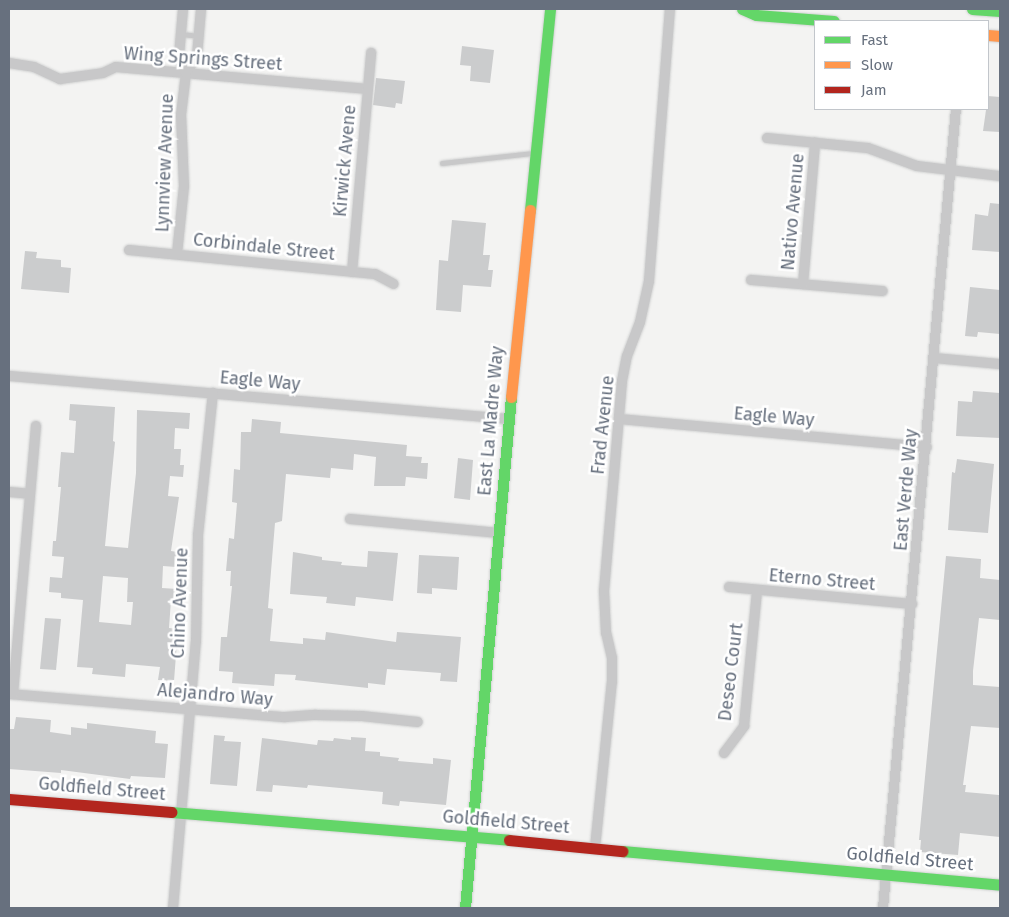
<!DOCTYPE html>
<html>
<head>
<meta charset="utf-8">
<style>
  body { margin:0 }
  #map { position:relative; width:1009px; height:917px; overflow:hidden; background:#f3f3f2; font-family:"Fira Sans",sans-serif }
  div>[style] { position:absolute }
  .building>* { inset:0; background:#cbcccd }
  .roads { filter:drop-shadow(0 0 1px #d0d1d1) drop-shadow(0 0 1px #d0d1d1) }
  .lane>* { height:5px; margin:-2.5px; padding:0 2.5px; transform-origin:2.5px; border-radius:2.5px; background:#c8c8c9 }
  .street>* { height:10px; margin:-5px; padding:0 5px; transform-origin:5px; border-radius:5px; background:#c8c8c9 }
  .fast>* { height:11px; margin:-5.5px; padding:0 5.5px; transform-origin:5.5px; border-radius:5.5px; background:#63d668 }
  .slow>* { height:11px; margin:-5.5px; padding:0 5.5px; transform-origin:5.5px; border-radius:5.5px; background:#ff974d }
  .jam>* { height:11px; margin:-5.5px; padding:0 5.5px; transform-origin:5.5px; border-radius:5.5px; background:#b3261e }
  span { translate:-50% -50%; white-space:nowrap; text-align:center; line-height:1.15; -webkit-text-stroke:5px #fff; paint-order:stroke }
  .street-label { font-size:18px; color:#67707e }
  .frame { position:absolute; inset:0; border:10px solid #67707e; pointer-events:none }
  .legend { position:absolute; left:814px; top:20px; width:175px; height:90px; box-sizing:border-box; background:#fff; border:1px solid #c2c6cb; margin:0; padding:6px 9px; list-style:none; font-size:15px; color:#67707e }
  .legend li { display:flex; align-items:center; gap:10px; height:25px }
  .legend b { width:25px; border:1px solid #c2c6cb }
</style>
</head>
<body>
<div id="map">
  <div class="building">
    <div style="clip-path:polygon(462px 46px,494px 50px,490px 83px,470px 81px,471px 66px,460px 65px)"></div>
    <div style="clip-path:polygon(376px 78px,405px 81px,402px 104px,396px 103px,395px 108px,373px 105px)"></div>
    <div style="clip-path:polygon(988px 96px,1000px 97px,1000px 132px,983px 131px)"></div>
    <div style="clip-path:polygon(990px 203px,1000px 204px,1000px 252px,972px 250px,975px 214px,988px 216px)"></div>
    <div style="clip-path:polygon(452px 220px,486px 223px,483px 255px,490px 255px,488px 270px,493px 270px,491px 287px,463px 285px,461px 312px,436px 310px,439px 260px,448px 261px)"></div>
    <div style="clip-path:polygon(25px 251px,37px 252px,36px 258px,61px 260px,61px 267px,71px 268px,69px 293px,21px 289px)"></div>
    <div style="clip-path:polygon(970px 287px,1000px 290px,1000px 334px,978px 332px,977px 337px,965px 336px)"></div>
    <div style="clip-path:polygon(973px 391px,1000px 393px,1000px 438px,956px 436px,958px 401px,972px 402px)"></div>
    <div style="clip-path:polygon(evenodd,70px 404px,115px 407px,113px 441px,115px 442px,105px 546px,128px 548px,136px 473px,137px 410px,190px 413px,189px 429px,175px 428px,174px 449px,181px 449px,180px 465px,184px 465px,183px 477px,170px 476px,168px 496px,179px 497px,171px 551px,177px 552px,176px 567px,163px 566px,162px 588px,177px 589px,176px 601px,171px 600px,169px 628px,178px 629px,174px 681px,158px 680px,160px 667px,126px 664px,125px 677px,92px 674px,93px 668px,77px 667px,83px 600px,61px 598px,61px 593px,49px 592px,50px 577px,62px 578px,64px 557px,52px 556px,53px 541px,56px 541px,61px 487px,58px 487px,61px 452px,74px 453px,76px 421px,69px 420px,70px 404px,103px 576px,128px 578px,127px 602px,133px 602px,131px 625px,99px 622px,103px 576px)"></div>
    <div style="clip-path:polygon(252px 419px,281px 422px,280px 433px,407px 445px,406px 456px,422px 457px,421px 463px,428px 463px,427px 479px,406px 477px,405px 486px,374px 486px,376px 457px,354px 454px,353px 470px,331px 468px,330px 478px,286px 474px,282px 521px,275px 523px,268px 608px,273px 609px,270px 641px,303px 644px,303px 638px,325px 640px,326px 632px,396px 642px,397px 632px,461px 637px,457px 682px,440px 681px,441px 673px,387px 669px,385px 685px,368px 683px,368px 688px,295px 680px,296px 675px,275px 674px,274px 686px,232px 683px,233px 672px,219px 671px,221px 637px,227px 637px,232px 586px,230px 586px,231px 571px,226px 571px,229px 538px,234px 539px,237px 503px,232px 502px,234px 469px,240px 470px,241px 432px,251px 432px)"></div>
    <div style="clip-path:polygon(458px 458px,473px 460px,470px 500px,454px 498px)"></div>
    <div style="clip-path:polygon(957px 459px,994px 464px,988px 533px,948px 530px,952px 472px,955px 473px)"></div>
    <div style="clip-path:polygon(368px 551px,398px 553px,393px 601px,356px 597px,355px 606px,326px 603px,327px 597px,290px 594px,293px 552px,322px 557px,322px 560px,342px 562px,341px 565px,367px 567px)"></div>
    <div style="clip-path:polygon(419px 555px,459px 557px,457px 590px,432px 588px,432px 594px,417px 593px)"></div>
    <div style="clip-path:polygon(946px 556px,981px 559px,980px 578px,1000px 580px,1000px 620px,979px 618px,973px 671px,973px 685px,1000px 687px,1000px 728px,971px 726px,963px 785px,966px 785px,965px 792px,999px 795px,1000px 837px,960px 833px,958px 855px,920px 852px,921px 840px,919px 840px)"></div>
    <div style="clip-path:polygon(45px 618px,61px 619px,56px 670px,40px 669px)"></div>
    <div style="clip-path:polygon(16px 717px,51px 720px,50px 732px,71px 735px,71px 727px,87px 729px,87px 723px,156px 731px,155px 743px,168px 744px,165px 778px,131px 776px,130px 779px,61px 770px,61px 773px,9px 769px,9px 729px,14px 729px)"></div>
    <div style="clip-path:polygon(214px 735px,225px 736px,224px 741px,241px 742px,237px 786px,210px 784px)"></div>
    <div style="clip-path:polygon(351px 737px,366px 738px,365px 751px,380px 752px,380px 756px,399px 758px,398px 761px,433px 764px,433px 758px,451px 760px,446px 805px,400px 801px,399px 806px,382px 804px,383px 792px,308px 785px,307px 788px,273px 785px,272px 792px,256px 791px,262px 738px,317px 745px,318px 740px,333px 741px,334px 738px,351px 740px)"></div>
  </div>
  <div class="roads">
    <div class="lane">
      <div style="left:181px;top:34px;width:18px;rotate:6deg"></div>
      <div style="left:442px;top:163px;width:92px;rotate:-6.3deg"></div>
    </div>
    <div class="street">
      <div style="left:9px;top:63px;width:25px;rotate:9deg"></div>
      <div style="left:34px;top:67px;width:29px;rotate:25deg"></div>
      <div style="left:60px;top:79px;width:43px;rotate:-7.9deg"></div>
      <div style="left:103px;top:73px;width:14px;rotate:-25deg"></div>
      <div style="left:116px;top:67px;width:253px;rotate:5deg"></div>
      <div style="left:186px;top:73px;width:20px;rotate:-57deg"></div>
      <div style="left:197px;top:56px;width:47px;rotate:-85.1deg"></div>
      <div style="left:767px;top:138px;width:101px;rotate:5.7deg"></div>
      <div style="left:868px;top:148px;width:52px;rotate:20.2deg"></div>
      <div style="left:917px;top:166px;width:84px;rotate:6.9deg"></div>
      <div style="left:129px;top:250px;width:247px;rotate:5.6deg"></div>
      <div style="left:375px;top:274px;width:21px;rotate:28deg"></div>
      <div style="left:177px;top:254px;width:68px;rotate:-84.1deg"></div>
      <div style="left:184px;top:186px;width:71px;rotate:-92.4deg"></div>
      <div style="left:181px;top:115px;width:42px;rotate:-83.2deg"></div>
      <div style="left:186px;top:73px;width:18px;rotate:-112deg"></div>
      <div style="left:179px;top:56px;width:47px;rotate:-85.1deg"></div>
      <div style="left:352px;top:272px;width:220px;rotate:-85deg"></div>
      <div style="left:751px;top:280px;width:132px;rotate:4.8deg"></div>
      <div style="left:803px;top:284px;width:142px;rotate:-85.1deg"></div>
      <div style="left:934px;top:358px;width:66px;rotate:5.2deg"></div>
      <div style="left:9px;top:376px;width:502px;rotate:4.92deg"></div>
      <div style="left:619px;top:419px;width:309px;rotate:5.2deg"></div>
      <div style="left:9px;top:492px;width:21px;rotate:5deg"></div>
      <div style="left:350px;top:519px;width:150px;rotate:5.4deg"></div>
      <div style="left:729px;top:587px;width:184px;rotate:5.3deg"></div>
      <div style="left:9px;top:694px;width:277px;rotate:4.8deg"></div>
      <div style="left:285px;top:717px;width:31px;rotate:-4deg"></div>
      <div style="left:316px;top:715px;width:46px;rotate:1.2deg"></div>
      <div style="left:362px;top:716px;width:56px;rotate:6.1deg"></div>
      <div style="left:13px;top:694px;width:269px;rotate:-85.1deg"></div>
      <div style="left:724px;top:753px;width:34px;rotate:-53deg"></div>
      <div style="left:744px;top:726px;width:136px;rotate:-84.5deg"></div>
      <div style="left:595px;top:848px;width:167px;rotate:-84.2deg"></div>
      <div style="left:612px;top:682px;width:24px;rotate:-90deg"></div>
      <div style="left:612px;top:658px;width:26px;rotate:-103deg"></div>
      <div style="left:606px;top:633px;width:42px;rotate:-92.7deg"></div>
      <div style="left:604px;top:591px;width:211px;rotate:-85.1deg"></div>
      <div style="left:622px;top:381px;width:25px;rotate:-79deg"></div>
      <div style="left:627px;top:356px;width:36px;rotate:-69deg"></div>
      <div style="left:640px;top:322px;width:42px;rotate:-77.6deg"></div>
      <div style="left:649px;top:281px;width:273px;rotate:-85.6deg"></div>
      <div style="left:173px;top:908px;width:268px;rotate:-85.1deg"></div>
      <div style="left:196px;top:641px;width:106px;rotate:-88.9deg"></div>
      <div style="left:198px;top:535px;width:143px;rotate:-84deg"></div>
      <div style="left:883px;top:908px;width:802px;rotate:-84.78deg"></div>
    </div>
    <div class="fast">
      <div style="left:742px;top:9px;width:15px;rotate:23deg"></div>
      <div style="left:756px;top:15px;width:78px;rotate:4.4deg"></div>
      <div style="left:972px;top:9px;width:28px;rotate:4deg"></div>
      <div style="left:530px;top:210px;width:202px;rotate:-84.3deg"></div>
      <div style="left:171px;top:812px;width:339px;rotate:4.7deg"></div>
      <div style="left:622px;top:851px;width:380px;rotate:5.1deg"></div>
      <div style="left:465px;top:908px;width:513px;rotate:-84.86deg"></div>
    </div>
    <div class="slow">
      <div style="left:988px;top:35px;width:12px;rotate:5deg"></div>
      <div style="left:511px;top:397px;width:188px;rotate:-84.2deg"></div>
    </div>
    <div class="jam">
      <div style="left:9px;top:799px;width:163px;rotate:4.6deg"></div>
      <div style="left:509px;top:840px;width:114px;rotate:5.6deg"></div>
    </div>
  </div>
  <div class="street-label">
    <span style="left:203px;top:59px;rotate:4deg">Wing Springs Street</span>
    <span style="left:345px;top:161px;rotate:-85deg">Kirwick Avene</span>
    <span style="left:165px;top:163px;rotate:-88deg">Lynnview Avenue</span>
    <span style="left:793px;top:212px;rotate:-85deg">Nativo Avenue</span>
    <span style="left:264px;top:247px;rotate:6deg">Corbindale Street</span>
    <span style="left:260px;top:381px;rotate:5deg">Eagle Way</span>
    <span style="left:774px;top:417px;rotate:5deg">Eagle Way</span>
    <span style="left:491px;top:421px;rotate:-85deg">East La Madre Way</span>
    <span style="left:603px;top:425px;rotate:-84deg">Frad Avenue</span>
    <span style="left:906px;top:490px;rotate:-85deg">East Verde Way</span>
    <span style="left:822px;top:580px;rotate:5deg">Eterno Street</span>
    <span style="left:180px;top:603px;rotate:-88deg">Chino Avenue</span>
    <span style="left:731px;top:672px;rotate:-83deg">Deseo Court</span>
    <span style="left:215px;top:695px;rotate:5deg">Alejandro Way</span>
    <span style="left:102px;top:789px;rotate:5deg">Goldfield Street</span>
    <span style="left:506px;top:822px;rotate:5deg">Goldfield Street</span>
    <span style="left:910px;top:859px;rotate:5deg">Goldfield Street</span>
  </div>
  <div class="frame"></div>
  <ul class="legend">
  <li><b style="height:6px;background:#63d668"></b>Fast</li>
  <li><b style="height:6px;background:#ff974d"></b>Slow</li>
  <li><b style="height:6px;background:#b3261e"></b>Jam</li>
  </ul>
</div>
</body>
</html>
